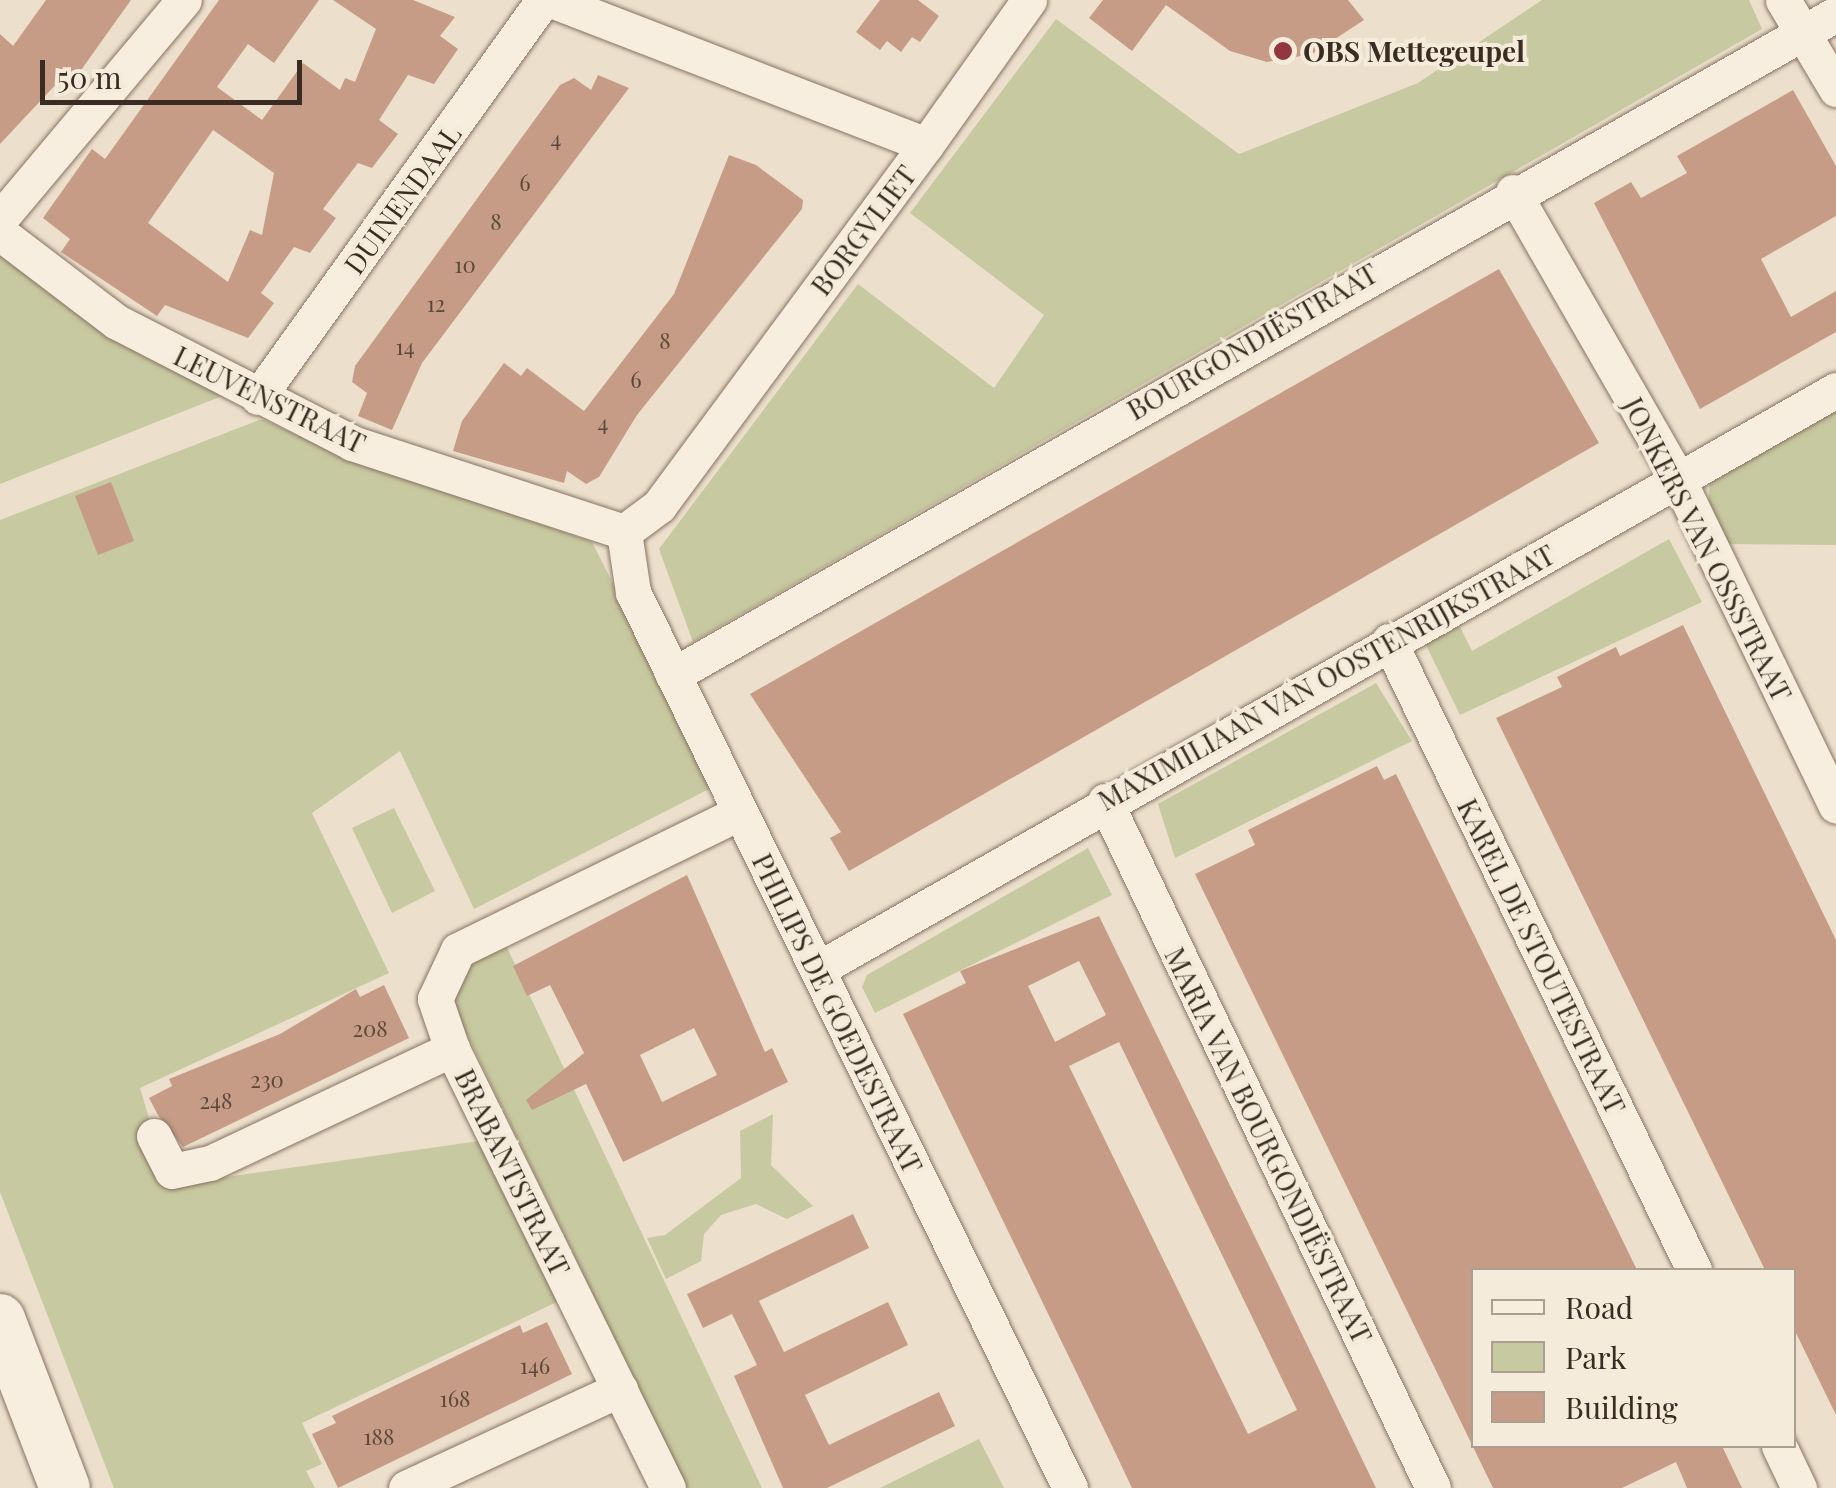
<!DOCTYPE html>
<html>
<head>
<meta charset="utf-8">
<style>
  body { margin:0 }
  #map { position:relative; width:1836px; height:1488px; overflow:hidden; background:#ece0cc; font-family:"Playfair Display",serif }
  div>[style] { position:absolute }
  .green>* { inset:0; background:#c7c9a0 }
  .building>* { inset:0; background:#c69c86 }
  .roads { filter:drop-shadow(0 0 2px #877361) drop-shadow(0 0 2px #877361) }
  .minor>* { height:35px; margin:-17.5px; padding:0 17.5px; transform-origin:17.5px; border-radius:17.5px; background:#f7eedf }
  .secondary>* { height:50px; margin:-25px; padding:0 25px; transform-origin:25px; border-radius:25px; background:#f7eedf }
  .dots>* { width:28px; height:28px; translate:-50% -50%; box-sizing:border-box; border:5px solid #f4ebdb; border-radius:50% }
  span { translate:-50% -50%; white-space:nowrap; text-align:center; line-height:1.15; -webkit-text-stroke:8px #f4ebdb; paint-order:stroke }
  .number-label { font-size:22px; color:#5d483c }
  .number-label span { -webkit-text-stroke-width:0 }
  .poi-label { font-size:28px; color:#3a2c23; font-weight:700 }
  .left { translate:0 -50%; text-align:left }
  .street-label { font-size:28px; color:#3a2c23 }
  .legend { position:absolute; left:1471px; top:1268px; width:325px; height:180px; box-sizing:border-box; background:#f4ebdb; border:2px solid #aa9f91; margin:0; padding:12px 18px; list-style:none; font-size:30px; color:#3a2c23 }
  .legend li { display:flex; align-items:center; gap:20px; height:50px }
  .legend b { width:50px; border:2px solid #aa9f91 }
  .scale { position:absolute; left:40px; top:60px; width:262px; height:45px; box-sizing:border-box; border:5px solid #3a2c23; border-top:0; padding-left:12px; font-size:30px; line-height:35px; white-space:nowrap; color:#3a2c23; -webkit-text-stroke:8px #f4ebdb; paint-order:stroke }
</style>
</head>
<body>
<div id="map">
  <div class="green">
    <div style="clip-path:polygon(1542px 0,1749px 0,1762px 29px,693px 642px,659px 549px,858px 284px,994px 388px,1044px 315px,910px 213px,1056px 19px,1239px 154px,1418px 83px)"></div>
    <div style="clip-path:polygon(0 249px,222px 396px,0 484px)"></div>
    <div style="clip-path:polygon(1836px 392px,1836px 545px,1729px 544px,1709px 502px,1710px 462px)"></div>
    <div style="clip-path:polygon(262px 419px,342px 456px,592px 542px,715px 786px,474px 909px,400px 751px,312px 813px,389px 973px,140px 1088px,169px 1185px,486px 1140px,563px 1299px,302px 1423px,322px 1464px,306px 1471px,315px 1488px,114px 1488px,0 1192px,0 520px)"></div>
    <div style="clip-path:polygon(1669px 539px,1702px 602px,1460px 715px,1423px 639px,1454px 615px,1472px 651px)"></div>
    <div style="clip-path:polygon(1376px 683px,1412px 741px,1175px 858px,1158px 804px)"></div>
    <div style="clip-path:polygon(394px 808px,435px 891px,392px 913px,352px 828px)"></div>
    <div style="clip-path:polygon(1088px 848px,1112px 895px,875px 1013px,862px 987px,867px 975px)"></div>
    <div style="clip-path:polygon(503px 939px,762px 1488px,687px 1488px,456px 1012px,451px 975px)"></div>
    <div style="clip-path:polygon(773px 1114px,771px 1165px,813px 1206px,787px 1219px,756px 1204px,721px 1215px,704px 1234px,701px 1261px,666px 1279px,647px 1238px,665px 1235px,741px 1178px,740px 1131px)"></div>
    <div style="clip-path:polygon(979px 1439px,1004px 1488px,880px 1488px)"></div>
  </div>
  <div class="building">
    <div style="clip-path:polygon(46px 0,131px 0,69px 87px,60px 80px,0 144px,0 34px,13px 46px)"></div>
    <div style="clip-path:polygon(evenodd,219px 0,319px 0,274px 63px,248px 44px,217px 87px,262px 120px,303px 63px,340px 90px,345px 78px,355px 82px,376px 29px,333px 0,413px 0,455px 17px,440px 36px,458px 49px,434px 84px,408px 75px,379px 120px,398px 134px,372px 168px,358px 163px,323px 209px,336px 218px,310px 253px,294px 247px,261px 293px,274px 303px,248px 338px,165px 305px,157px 316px,61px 252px,70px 239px,43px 218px,92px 149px,105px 159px,219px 0,213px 130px,274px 173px,262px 235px,250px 230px,228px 282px,148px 223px,213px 130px)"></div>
    <div style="clip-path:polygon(880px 0,918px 0,939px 16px,920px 42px,912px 37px,901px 52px,887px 41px,880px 50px,856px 32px)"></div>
    <div style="clip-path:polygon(1103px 0,1348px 0,1364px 20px,1312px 54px,1267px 62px,1230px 51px,1166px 5px,1132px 51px,1089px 18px)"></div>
    <div style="clip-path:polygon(598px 75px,629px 88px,422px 363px,392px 430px,358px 416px,367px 393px,352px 382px,355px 366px,560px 85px,574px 78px,591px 90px)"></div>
    <div style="clip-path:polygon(1793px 90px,1836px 166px,1836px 216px,1761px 259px,1791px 317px,1836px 291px,1836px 332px,1700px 409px,1594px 203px,1631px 182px,1641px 198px,1687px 173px,1677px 156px)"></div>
    <div style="clip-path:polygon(729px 155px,756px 165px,803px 200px,802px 209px,637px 415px,599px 477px,586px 484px,567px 471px,564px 483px,453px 451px,462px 421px,504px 363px,521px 376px,527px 368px,584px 411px,674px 294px)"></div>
    <div style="clip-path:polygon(1499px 269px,1599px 443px,849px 871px,830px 838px,841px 832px,750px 694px)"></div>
    <div style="clip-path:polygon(111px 482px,134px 541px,98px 555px,75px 496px)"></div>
    <div style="clip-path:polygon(1683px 625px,1836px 940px,1836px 1415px,1794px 1329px,1794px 1270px,1765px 1270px,1496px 718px,1562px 687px,1557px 677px,1604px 653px,1616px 647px,1620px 656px)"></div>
    <div style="clip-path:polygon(1377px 766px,1384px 780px,1396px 774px,1637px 1270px,1474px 1270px,1474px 1446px,1722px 1446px,1742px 1488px,1687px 1488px,1676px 1462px,1622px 1488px,1493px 1488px,1195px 874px,1255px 845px,1248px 830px)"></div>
    <div style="clip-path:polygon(evenodd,687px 875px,765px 1052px,772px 1048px,788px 1082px,623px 1162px,586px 1084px,532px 1110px,526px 1100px,584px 1053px,550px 985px,527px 996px,513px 966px,687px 875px,694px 1028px,717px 1075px,662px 1102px,640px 1055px,694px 1028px)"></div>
    <div style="clip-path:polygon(evenodd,1099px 916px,1274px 1276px,1376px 1488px,1132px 1488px,1114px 1450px,903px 1014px,966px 983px,960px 971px,1099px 916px,1079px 961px,1106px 1015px,1055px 1042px,1028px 986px,1079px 961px,1099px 916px,1119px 1042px,1297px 1410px,1248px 1434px,1069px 1066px,1119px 1042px)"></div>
    <div style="clip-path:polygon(384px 985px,409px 1038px,183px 1147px,158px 1115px,149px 1098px,172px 1086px,169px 1079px,280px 1034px,356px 989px,360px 997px)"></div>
    <div style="clip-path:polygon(853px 1214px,869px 1248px,759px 1301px,784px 1352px,888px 1302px,908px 1345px,805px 1395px,829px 1445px,939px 1392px,955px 1426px,827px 1488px,783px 1488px,734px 1376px,757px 1365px,732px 1314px,703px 1328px,687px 1294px)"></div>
    <div style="clip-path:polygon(547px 1322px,572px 1374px,338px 1488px,312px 1434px,336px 1423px,332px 1416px,520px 1325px,523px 1333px)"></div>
  </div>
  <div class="roads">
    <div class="minor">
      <div style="left:551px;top:0;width:402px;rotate:21.1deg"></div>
      <div style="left:926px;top:145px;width:449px;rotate:126.5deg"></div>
      <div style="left:659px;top:506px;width:44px;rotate:143.4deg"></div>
      <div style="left:1783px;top:0;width:104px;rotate:59.2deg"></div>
      <div style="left:926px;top:145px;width:178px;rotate:-54.6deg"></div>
      <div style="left:1513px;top:192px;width:329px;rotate:60.1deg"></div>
      <div style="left:1677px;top:477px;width:365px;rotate:64.2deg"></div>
      <div style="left:0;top:219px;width:286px;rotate:-50deg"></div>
      <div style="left:0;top:233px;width:147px;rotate:37.3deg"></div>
      <div style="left:117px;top:322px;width:264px;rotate:27.2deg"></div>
      <div style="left:352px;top:443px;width:286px;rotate:18.1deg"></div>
      <div style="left:258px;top:397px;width:489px;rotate:-54.3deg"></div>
      <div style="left:624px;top:532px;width:61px;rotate:81.5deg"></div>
      <div style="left:633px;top:592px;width:997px;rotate:64deg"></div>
      <div style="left:1389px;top:641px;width:699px;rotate:64.13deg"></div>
      <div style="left:673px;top:675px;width:1338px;rotate:-29.61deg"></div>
      <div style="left:1105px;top:801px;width:761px;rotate:64.48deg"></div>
      <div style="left:818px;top:969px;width:1171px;rotate:-29.63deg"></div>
      <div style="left:452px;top:1049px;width:53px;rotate:-108.8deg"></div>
      <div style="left:435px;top:999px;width:54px;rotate:-64.9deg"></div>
      <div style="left:458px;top:950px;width:313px;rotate:-26deg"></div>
      <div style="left:154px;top:1136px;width:39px;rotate:63deg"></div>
      <div style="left:172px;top:1171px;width:39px;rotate:-12deg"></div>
      <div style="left:210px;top:1163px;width:268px;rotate:-25.2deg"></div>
      <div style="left:452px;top:1049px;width:489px;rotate:63.8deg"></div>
      <div style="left:1779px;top:1446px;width:47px;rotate:64.5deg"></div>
      <div style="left:406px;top:1488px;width:236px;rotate:-24.8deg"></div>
    </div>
    <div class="secondary">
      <div style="left:0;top:1319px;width:181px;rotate:69deg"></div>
    </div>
  </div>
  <div class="dots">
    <div style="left:1283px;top:51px;background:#91373d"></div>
  </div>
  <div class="number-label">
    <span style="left:556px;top:139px">4</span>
    <span style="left:525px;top:183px">6</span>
    <span style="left:496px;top:222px">8</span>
    <span style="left:465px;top:265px">10</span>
    <span style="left:436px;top:304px">12</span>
    <span style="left:665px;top:341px">8</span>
    <span style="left:405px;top:347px">14</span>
    <span style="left:636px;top:380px">6</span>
    <span style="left:603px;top:423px">4</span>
    <span style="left:370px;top:1029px">208</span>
    <span style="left:267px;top:1080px">230</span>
    <span style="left:216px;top:1101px">248</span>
    <span style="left:535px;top:1366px">146</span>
    <span style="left:455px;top:1399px">168</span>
    <span style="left:379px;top:1437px">188</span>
  </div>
  <div class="poi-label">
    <span class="left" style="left:1303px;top:51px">OBS Mettegeupel</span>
  </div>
  <div class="street-label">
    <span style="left:402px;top:199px;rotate:-54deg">DUINENDAAL</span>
    <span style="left:863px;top:230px;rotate:-53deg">BORGVLIET</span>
    <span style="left:1252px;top:341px;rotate:-30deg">BOURGONDIËSTRAAT</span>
    <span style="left:270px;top:399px;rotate:26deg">LEUVENSTRAAT</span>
    <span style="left:1708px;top:549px;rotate:63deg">JONKERS VAN OSSSTRAAT</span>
    <span style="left:1326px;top:677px;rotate:-29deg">MAXIMILIAAN VAN OOSTENRIJKSTRAAT</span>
    <span style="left:1542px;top:956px;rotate:64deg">KAREL DE STOUTESTRAAT</span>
    <span style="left:838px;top:1013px;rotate:64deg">PHILIPS DE GOEDESTRAAT</span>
    <span style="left:1269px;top:1145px;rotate:64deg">MARIA VAN BOURGONDIËSTRAAT</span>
    <span style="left:513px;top:1172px;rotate:64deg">BRABANTSTRAAT</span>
  </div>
  <ul class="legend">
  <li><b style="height:12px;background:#f7eedf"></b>Road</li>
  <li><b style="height:28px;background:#c7c9a0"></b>Park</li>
  <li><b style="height:28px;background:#c69c86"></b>Building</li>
  </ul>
  <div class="scale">50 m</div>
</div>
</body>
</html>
